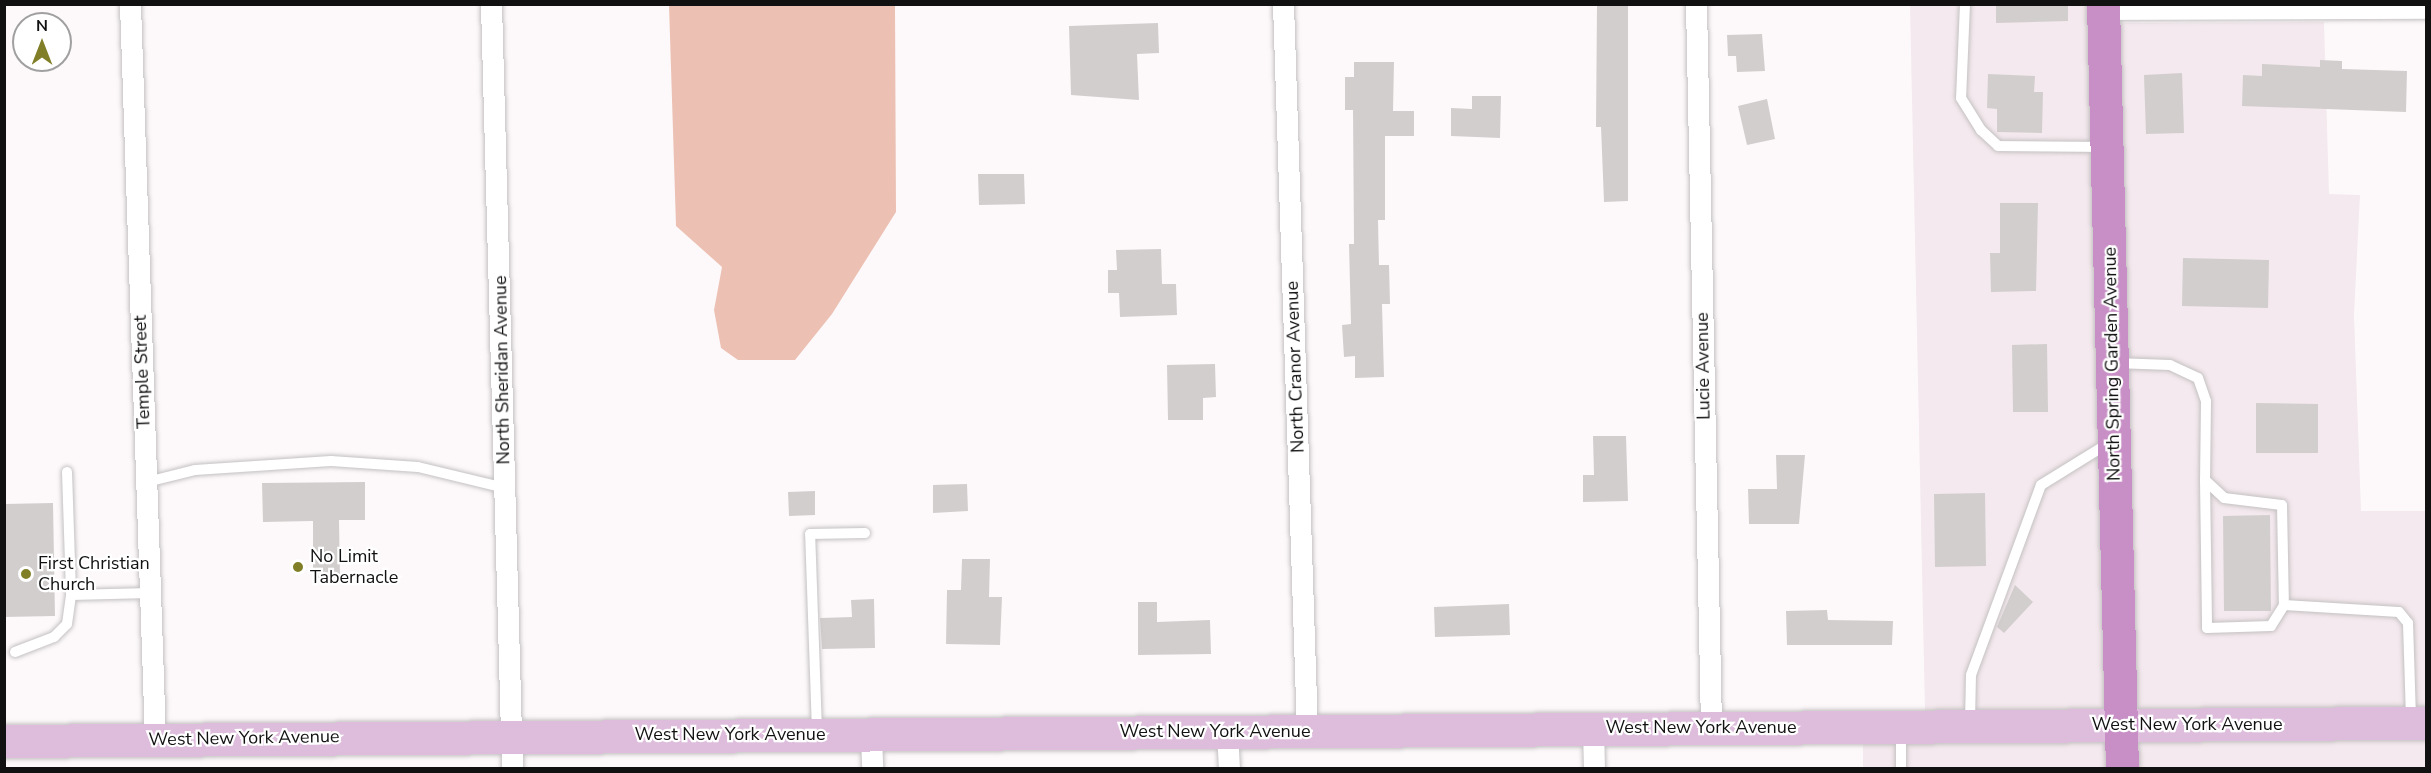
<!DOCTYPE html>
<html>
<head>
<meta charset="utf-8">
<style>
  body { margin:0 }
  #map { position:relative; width:2431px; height:773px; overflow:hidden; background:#fdf9fb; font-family:"Nunito Sans",sans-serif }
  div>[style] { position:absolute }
  .built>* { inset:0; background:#f4e9ee }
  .green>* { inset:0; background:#ecc1b3 }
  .building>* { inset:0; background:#d2cece }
  .roads { filter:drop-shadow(0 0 2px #c4c1c2) drop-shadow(0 0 2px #c4c1c2) }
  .lane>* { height:10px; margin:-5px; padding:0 5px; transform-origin:5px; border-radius:5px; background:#fff }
  .street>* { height:21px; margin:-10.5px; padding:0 10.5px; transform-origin:10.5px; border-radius:10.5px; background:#fff }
  .primary>* { height:33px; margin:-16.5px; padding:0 16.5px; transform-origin:16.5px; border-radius:16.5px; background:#ddbcdc }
  .highway>* { height:33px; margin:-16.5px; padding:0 16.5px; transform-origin:16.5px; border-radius:16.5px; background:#c78fc5 }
  .dots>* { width:16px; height:16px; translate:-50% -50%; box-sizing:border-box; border:3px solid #fff; border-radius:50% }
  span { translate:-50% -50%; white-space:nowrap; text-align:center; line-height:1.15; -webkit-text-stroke:4.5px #fff; paint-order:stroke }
  .street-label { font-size:18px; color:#121111 }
  .poi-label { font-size:18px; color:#121111 }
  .left { translate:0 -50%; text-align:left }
  .frame { position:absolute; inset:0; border:6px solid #121111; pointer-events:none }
  .north { position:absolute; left:12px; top:12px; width:60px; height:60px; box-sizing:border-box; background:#fff; border:2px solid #a0a0a0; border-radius:50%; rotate:0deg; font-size:16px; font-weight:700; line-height:24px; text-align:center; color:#121111 }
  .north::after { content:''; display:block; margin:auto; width:21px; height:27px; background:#807f27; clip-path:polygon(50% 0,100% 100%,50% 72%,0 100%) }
</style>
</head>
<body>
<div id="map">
  <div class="built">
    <div style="clip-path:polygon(1910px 5px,2091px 5px,2108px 710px,1925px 712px)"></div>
    <div style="clip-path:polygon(2324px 22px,2329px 194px,2360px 195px,2354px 315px,2361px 511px,2426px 511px,2426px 709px,2132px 710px,2116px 23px)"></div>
    <div style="clip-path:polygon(2426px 736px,2426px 768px,2134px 768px,2133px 738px)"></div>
    <div style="clip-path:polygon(2109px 738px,2110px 768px,1863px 768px,1863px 740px)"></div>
  </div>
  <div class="green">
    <div style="clip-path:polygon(669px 5px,895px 5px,896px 212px,832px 314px,795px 360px,738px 360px,721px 348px,714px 310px,722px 267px,676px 226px)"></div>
  </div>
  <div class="building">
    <div style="clip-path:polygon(1597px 4px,1628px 4px,1628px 201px,1604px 202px,1601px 127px,1596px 127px)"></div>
    <div style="clip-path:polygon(1996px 4px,2068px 4px,2068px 21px,1996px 23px)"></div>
    <div style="clip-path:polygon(1158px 23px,1159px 53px,1137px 54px,1139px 100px,1071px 95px,1069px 26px)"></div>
    <div style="clip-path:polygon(1762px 34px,1765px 71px,1737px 72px,1736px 56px,1728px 56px,1727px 35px)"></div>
    <div style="clip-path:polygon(2320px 60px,2342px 61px,2342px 69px,2407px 71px,2406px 112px,2242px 106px,2243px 75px,2262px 76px,2262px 64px,2320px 67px)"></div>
    <div style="clip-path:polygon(1354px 62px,1394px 62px,1393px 111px,1414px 111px,1414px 136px,1385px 136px,1385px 220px,1378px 220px,1379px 265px,1389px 265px,1390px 304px,1382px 304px,1384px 377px,1355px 378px,1355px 356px,1344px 357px,1342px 325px,1351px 324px,1349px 244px,1354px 244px,1353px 110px,1345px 110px,1345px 77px,1354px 77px)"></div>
    <div style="clip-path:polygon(2182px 73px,2184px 133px,2146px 134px,2144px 75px)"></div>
    <div style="clip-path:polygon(1988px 74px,2035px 76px,2034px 92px,2043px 92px,2042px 133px,1997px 132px,1997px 109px,1987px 108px)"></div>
    <div style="clip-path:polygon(1472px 96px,1501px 96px,1500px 138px,1451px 136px,1451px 108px,1472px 109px)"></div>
    <div style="clip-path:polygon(1767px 99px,1775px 139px,1747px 145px,1738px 106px)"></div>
    <div style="clip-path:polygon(978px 174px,1024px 174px,1025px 204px,979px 205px)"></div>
    <div style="clip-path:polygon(2000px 203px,2038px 203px,2036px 291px,1991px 292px,1990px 253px,2000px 253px)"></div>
    <div style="clip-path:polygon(1161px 249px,1162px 284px,1176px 284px,1177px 315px,1120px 317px,1119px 293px,1108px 293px,1108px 270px,1117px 270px,1116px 250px)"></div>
    <div style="clip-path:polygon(2183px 258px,2269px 260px,2268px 308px,2182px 306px)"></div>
    <div style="clip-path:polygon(2047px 344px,2048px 412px,2013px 412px,2012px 345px)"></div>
    <div style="clip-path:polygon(1215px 364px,1216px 397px,1203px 398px,1203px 420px,1168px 420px,1167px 365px)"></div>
    <div style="clip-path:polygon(2256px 403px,2318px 404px,2318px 453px,2256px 453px)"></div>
    <div style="clip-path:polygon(1593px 436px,1626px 436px,1628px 501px,1583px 502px,1583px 475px,1594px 475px)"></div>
    <div style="clip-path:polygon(1776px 455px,1805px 455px,1799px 524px,1749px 524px,1748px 489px,1777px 489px)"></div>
    <div style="clip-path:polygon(365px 482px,365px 520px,339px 520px,340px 578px,313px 578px,313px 521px,263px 522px,262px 483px)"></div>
    <div style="clip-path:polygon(967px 484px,968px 511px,933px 513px,933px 485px)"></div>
    <div style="clip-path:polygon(815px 491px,815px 515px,789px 516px,788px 492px)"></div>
    <div style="clip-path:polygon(1985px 493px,1986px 566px,1935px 567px,1934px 494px)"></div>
    <div style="clip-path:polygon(53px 503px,55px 616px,4px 617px,4px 504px)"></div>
    <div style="clip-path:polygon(2270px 515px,2271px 611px,2224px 611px,2223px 516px)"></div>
    <div style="clip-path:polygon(962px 559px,990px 559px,989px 597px,1002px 597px,1000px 645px,946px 644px,947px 590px,961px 590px)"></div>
    <div style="clip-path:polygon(2015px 585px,2033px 602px,2004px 633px,1997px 627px)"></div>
    <div style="clip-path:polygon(874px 599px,875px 648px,822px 649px,820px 618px,852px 617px,851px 600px)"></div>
    <div style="clip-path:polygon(1138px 602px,1157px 602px,1157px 622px,1210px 620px,1211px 654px,1138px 655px)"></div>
    <div style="clip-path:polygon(1509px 604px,1510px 635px,1435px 637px,1434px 607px)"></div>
    <div style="clip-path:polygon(1827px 610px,1828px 620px,1893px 621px,1892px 645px,1787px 645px,1786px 611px)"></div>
  </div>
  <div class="roads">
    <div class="lane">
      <div style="left:1965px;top:4px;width:94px;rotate:92.4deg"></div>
      <div style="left:1961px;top:98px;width:38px;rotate:58deg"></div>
      <div style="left:1981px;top:130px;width:23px;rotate:43deg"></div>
      <div style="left:1998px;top:146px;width:105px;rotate:0.5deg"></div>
      <div style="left:2115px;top:363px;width:55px;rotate:2.1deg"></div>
      <div style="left:2170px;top:365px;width:31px;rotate:25deg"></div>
      <div style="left:2198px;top:378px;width:24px;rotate:71deg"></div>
      <div style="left:2206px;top:401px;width:79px;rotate:90.7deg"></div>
      <div style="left:2205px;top:480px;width:26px;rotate:43deg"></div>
      <div style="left:2224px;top:498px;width:58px;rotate:6.9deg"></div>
      <div style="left:2282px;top:505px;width:100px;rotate:88.9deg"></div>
      <div style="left:2284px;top:605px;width:115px;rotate:3.5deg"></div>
      <div style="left:2399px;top:612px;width:14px;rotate:51deg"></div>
      <div style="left:2408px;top:623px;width:97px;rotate:88.2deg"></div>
      <div style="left:67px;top:472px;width:123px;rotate:88.1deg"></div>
      <div style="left:71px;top:595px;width:79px;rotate:-1.5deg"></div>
      <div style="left:2205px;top:480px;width:148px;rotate:89.2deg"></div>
      <div style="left:2207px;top:628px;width:64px;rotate:-1.8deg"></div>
      <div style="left:2271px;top:626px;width:25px;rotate:-58deg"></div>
      <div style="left:147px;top:482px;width:49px;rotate:-14deg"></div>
      <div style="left:195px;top:470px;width:136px;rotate:-3.8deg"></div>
      <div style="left:331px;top:461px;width:87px;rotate:3.9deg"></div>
      <div style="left:418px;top:467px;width:89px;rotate:13.6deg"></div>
      <div style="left:15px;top:652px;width:42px;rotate:-21deg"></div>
      <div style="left:54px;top:637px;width:18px;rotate:-45deg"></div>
      <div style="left:67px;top:624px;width:29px;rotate:-82deg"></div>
      <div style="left:1970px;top:722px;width:47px;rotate:-88.8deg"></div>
      <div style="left:1971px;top:675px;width:202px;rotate:-69.8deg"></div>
      <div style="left:2041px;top:485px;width:80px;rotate:-31.7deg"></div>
      <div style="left:1901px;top:730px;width:38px;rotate:90deg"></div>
      <div style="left:817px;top:731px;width:197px;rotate:-92deg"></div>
      <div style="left:810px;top:534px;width:55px;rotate:-1deg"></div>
    </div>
    <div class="street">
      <div style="left:130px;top:4px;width:735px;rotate:88.05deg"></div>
      <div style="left:491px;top:4px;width:764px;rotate:88.43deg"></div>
      <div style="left:1283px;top:4px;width:726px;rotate:88.11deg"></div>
      <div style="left:1696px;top:4px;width:723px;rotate:88.81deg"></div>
      <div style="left:2103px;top:9px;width:323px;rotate:-0.2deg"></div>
      <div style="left:1593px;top:728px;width:40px;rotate:88.6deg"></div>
      <div style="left:1227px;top:731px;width:37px;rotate:87deg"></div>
      <div style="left:871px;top:734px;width:34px;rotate:88deg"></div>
    </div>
    <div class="primary">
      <div style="left:4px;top:741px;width:2422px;rotate:-0.43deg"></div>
    </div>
    <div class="highway">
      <div style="left:2103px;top:4px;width:764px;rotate:88.58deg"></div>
    </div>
  </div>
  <div class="dots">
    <div style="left:298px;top:567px;background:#807f27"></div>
    <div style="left:26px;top:574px;background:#807f27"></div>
  </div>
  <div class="street-label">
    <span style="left:2112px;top:364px;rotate:-91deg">North Spring Garden Avenue</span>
    <span style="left:1703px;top:366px;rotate:-91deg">Lucie Avenue</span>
    <span style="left:1295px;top:367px;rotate:-92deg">North Cranor Avenue</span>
    <span style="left:502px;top:370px;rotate:-91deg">North Sheridan Avenue</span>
    <span style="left:142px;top:372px;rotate:-92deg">Temple Street</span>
    <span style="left:2187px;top:724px">West New York Avenue</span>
    <span style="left:1701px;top:727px">West New York Avenue</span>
    <span style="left:1215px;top:731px">West New York Avenue</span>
    <span style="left:730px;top:734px">West New York Avenue</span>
    <span style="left:244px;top:738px;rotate:-1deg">West New York Avenue</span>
  </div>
  <div class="poi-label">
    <span class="left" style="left:310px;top:567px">No Limit<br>Tabernacle</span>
    <span class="left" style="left:38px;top:574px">First Christian<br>Church</span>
  </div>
  <div class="frame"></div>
  <div class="north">N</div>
</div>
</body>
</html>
